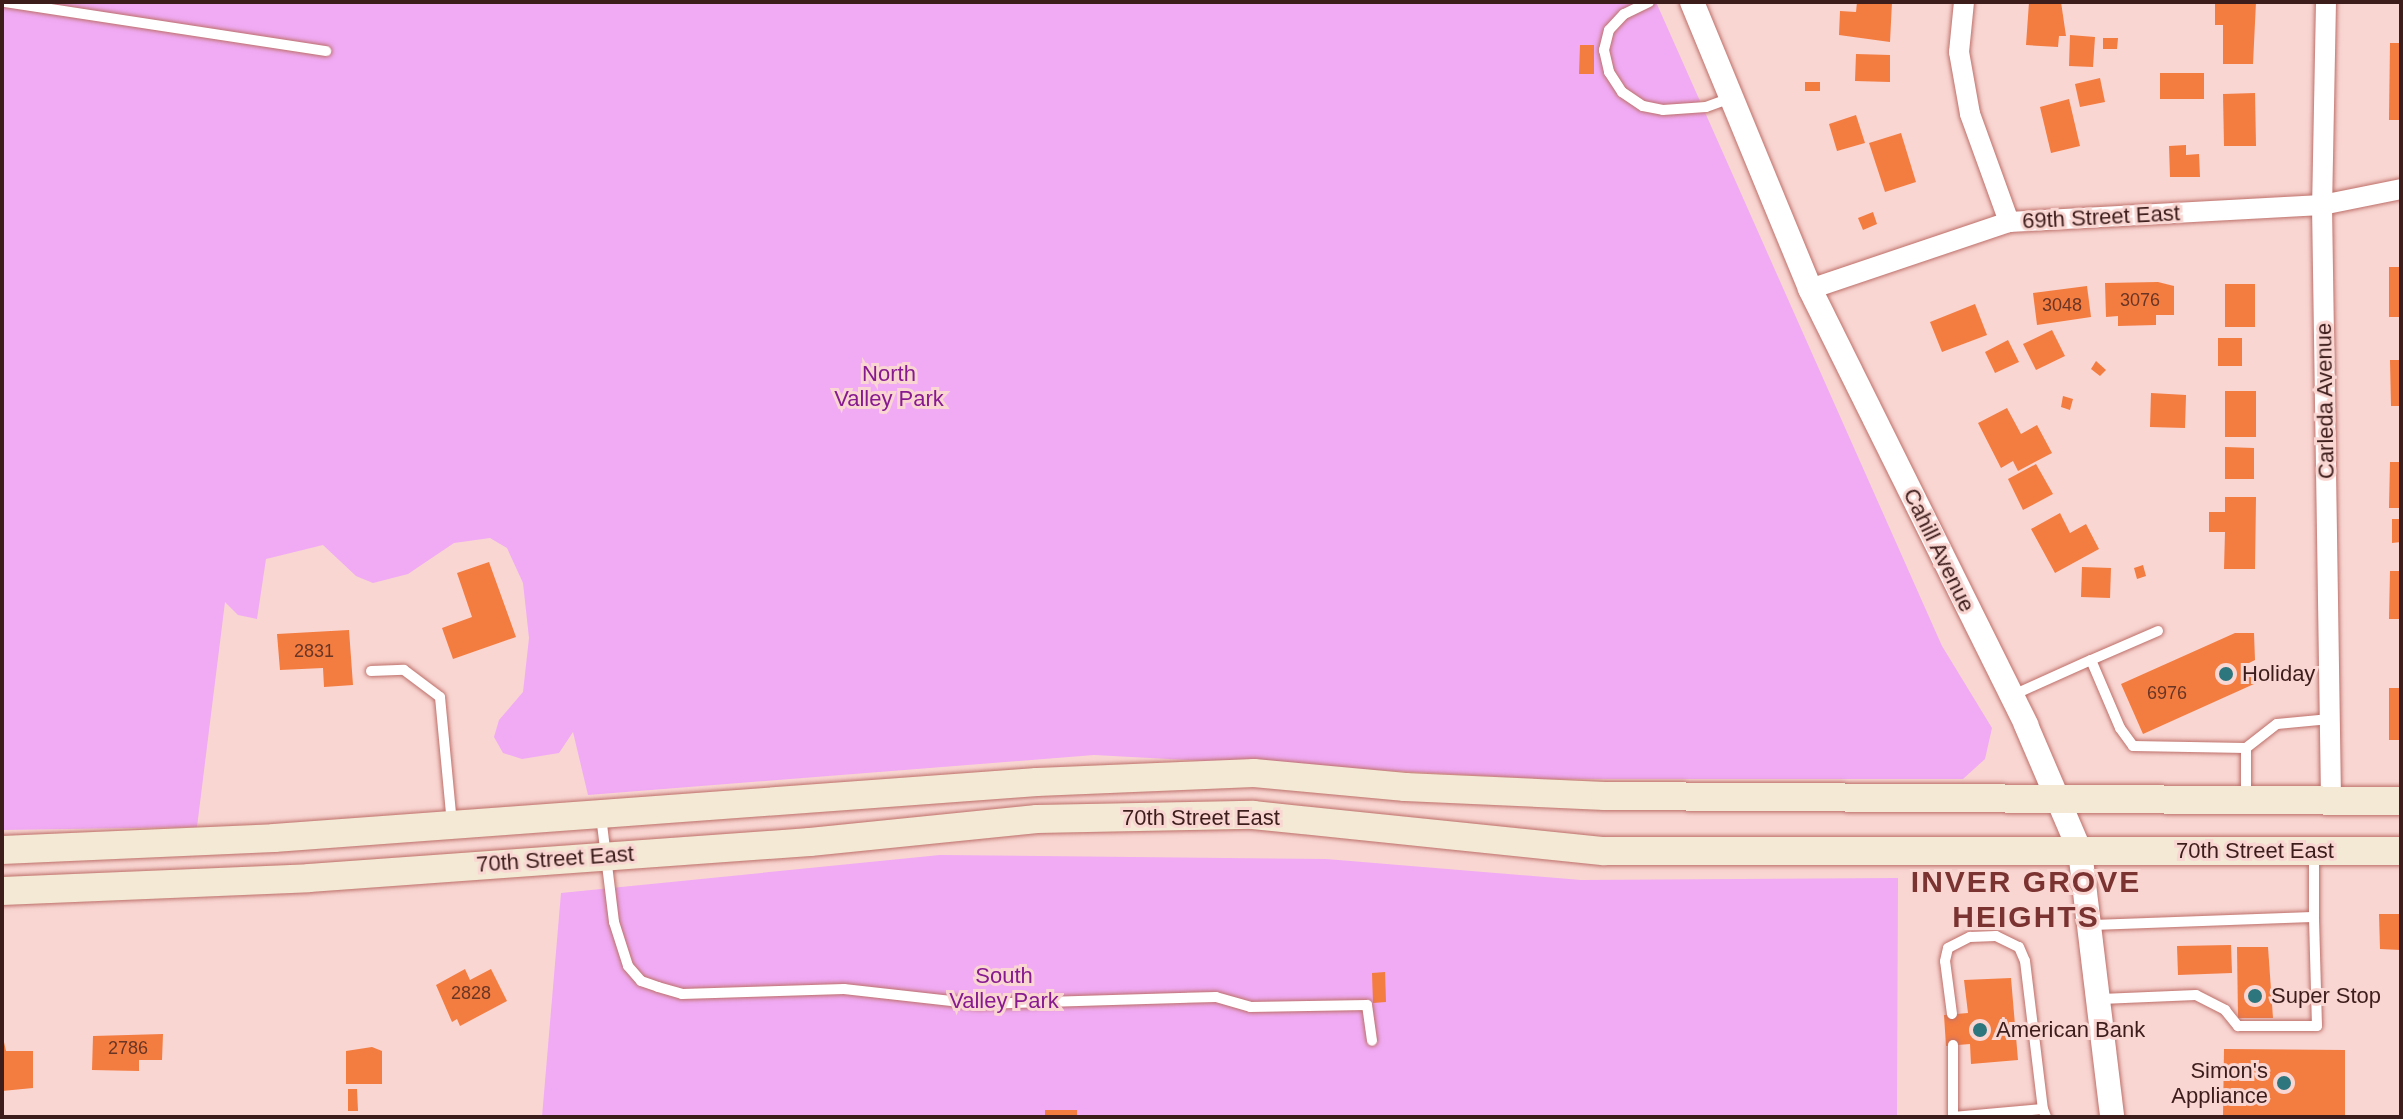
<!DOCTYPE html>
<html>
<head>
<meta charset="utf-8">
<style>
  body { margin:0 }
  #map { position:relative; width:2403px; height:1119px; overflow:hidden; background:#f9d6d2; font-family:Arial,sans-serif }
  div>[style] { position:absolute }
  .green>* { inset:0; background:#f0abf4 }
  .building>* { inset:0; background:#f37c41 }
  .roads { filter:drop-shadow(0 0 2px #bd6f69) drop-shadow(0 0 2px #bd6f69) }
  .service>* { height:10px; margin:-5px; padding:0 5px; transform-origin:5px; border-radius:5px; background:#fff }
  .minor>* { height:20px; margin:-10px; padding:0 10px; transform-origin:10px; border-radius:10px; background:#fff }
  .tertiary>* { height:24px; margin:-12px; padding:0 12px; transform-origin:12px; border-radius:12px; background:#fff }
  .secondary>* { height:28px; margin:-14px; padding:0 14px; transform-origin:14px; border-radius:14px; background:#f3e9d5 }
  .dots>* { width:22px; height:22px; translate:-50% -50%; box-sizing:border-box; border:4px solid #f9d6d2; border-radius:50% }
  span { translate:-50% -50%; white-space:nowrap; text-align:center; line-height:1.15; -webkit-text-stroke:6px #f9d6d2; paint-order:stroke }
  .number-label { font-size:18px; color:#6a3524 }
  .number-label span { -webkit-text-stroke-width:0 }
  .street-label { font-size:22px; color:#3d1d1b }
  .park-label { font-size:22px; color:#881a90 }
  .poi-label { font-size:22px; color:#3d1d1b }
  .left { translate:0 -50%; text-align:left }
  .right { translate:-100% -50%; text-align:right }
  .district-label { font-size:30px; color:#7a3330; font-weight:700; letter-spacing:2px }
  .frame { position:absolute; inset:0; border:4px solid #3d1d1b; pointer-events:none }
</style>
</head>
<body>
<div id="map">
  <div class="green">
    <div style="clip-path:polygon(2px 2px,1656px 2px,1942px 646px,1992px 728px,1985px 759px,1963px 779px,1545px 779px,1094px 755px,588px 795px,573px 732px,559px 753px,522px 759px,503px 753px,494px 737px,499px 720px,523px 692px,529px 638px,523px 583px,507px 548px,490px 538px,454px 543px,408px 574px,373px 583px,356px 576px,323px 545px,266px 559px,257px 619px,238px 615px,225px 602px,197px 827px,2px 830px)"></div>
    <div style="clip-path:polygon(940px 855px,1326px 859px,1581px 880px,1898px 878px,1897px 1117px,542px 1117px,561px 893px)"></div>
  </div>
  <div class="building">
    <div style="clip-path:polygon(1857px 2px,1892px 2px,1890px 42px,1839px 35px,1840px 11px,1856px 12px)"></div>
    <div style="clip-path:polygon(2029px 2px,2061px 2px,2066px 36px,2059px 36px,2058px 47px,2026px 45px)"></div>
    <div style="clip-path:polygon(2256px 2px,2253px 64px,2223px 64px,2223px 25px,2215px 25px,2215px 3px)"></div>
    <div style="clip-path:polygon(2070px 35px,2095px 37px,2093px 67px,2069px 66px)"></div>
    <div style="clip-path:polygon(2103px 38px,2118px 38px,2117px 49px,2103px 49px)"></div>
    <div style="clip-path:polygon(2390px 43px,2401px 43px,2401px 120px,2389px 120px)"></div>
    <div style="clip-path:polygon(1580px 45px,1594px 45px,1594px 74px,1579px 74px)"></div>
    <div style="clip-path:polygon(1856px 54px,1890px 55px,1890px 82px,1855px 81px)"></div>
    <div style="clip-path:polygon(2160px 73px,2204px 73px,2204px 99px,2160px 99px)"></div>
    <div style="clip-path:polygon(2100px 78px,2105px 102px,2080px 107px,2075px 84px)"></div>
    <div style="clip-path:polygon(1805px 82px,1820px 82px,1820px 91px,1805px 91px)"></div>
    <div style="clip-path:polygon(2255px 93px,2256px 146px,2224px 146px,2223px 94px)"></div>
    <div style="clip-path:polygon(2069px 99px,2080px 146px,2051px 153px,2040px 107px)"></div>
    <div style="clip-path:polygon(1856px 115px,1865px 143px,1837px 151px,1829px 124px)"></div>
    <div style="clip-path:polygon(1901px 133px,1916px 182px,1885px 192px,1869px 143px)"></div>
    <div style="clip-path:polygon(2186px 145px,2186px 155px,2199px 154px,2200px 177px,2170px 177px,2169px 146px)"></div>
    <div style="clip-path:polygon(1873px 212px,1877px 224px,1863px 230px,1858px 218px)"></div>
    <div style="clip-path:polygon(2389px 267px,2401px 267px,2401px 317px,2389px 317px)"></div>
    <div style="clip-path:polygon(2158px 282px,2174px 286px,2174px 315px,2156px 315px,2156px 325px,2118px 326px,2118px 316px,2106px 317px,2105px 283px)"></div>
    <div style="clip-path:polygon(2225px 284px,2255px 284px,2255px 327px,2225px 327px)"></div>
    <div style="clip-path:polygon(2087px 286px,2091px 317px,2037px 325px,2033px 293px)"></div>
    <div style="clip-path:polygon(1975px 304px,1987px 335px,1942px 352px,1930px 322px)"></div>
    <div style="clip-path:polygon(2052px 330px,2065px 356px,2036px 370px,2023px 344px)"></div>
    <div style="clip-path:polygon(2218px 338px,2242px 338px,2242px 366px,2218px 366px)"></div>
    <div style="clip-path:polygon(2008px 340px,2019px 362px,1995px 373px,1985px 352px)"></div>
    <div style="clip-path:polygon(2390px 360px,2401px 360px,2401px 406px,2391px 406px)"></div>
    <div style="clip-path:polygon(2096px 361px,2106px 370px,2100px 376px,2091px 369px)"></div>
    <div style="clip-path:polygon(2225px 391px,2256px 391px,2256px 437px,2225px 437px)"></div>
    <div style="clip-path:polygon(2151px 393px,2186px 395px,2185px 428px,2150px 427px)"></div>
    <div style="clip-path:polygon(2063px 396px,2073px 399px,2070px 410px,2061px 407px)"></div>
    <div style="clip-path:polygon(2007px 408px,2021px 434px,2037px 425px,2052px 453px,2018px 471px,2013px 461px,2001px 468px,1978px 423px)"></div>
    <div style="clip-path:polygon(2225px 447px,2254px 448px,2254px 479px,2225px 479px)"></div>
    <div style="clip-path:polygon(2390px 462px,2401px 462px,2401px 508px,2389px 508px)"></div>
    <div style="clip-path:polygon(2036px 464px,2053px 494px,2023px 510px,2008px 479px)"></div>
    <div style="clip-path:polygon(2225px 497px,2256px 497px,2255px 569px,2224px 569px,2225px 532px,2209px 532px,2209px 512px,2225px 512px)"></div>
    <div style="clip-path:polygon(2060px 513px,2070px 533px,2086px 524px,2099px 549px,2055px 573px,2031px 529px)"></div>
    <div style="clip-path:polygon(2392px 519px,2401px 519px,2401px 542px,2392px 543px)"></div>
    <div style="clip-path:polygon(489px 562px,516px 637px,453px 659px,442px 628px,472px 617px,457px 573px)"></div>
    <div style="clip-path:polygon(2143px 565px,2146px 576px,2137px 579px,2134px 568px)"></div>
    <div style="clip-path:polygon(2082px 567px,2111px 568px,2110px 598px,2081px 597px)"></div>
    <div style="clip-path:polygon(2390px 571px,2401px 571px,2401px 619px,2389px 619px)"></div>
    <div style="clip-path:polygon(349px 630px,353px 685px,324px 687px,323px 668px,280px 670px,277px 634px)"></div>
    <div style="clip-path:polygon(2235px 633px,2254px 633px,2255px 660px,2245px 665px,2254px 684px,2143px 734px,2121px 684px)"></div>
    <div style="clip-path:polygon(2389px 688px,2401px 688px,2401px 740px,2389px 740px)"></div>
    <div style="clip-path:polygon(2379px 914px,2401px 914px,2401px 950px,2380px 949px)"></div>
    <div style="clip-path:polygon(2231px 945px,2232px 973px,2178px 975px,2177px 946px)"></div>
    <div style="clip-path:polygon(2237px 947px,2268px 947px,2273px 1018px,2238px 1018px)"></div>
    <div style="clip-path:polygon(465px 969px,470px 980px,491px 969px,507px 1001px,460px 1026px,457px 1019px,452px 1022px,436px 985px)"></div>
    <div style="clip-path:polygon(1385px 972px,1386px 1002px,1373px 1003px,1372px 973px)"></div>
    <div style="clip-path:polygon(2011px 978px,2018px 1060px,1971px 1064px,1970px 1044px,1946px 1046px,1944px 1015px,1968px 1013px,1964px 980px)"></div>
    <div style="clip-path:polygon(2px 1033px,6px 1051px,33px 1051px,33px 1088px,2px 1091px)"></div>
    <div style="clip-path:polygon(163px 1034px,162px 1060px,139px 1060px,139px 1071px,92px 1070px,93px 1036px)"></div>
    <div style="clip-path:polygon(372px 1047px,382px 1051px,382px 1084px,346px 1084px,346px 1051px)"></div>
    <div style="clip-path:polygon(2224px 1049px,2345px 1050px,2345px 1117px,2223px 1117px)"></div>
    <div style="clip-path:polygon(348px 1089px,357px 1089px,358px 1111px,348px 1111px)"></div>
    <div style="clip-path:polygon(1045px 1110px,1077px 1110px,1077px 1117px,1045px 1117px)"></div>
  </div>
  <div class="roads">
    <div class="service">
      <div style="left:5px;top:2px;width:325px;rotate:8.7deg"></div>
      <div style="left:1649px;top:2px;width:28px;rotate:154deg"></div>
      <div style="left:1624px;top:14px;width:22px;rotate:133deg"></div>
      <div style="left:1609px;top:30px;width:21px;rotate:104deg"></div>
      <div style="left:1604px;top:50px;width:23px;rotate:77deg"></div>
      <div style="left:1609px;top:72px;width:24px;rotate:57deg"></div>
      <div style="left:1622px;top:92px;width:25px;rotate:34deg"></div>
      <div style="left:1643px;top:106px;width:20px;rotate:11deg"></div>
      <div style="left:1663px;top:110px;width:43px;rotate:-4deg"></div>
      <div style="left:1706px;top:107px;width:27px;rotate:-20deg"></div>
      <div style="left:2091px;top:660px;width:73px;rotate:-23.4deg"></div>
      <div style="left:371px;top:671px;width:33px;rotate:-2deg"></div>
      <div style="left:404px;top:670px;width:45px;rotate:36.9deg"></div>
      <div style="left:440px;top:697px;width:127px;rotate:84.6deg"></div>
      <div style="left:2013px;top:695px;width:85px;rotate:-24.2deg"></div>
      <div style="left:2091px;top:660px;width:74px;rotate:66.9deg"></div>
      <div style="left:2120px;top:728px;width:22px;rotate:54deg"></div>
      <div style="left:2133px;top:746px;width:113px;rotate:1deg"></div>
      <div style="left:2246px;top:748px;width:49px;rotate:90deg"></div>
      <div style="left:2246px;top:748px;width:39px;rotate:-38deg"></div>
      <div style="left:2277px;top:724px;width:53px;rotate:-5.4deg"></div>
      <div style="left:601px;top:816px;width:107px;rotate:83deg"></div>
      <div style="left:614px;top:922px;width:46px;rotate:72.3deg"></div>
      <div style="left:628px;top:966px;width:20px;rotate:49deg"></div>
      <div style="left:641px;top:981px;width:18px;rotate:19deg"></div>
      <div style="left:658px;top:987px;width:25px;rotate:16deg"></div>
      <div style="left:682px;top:994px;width:162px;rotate:-1.8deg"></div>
      <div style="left:844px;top:989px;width:135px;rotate:6.4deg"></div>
      <div style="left:978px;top:1004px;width:238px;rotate:-1.7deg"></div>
      <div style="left:1216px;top:997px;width:35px;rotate:16deg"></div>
      <div style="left:1250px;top:1007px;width:117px;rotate:-1deg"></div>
      <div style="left:1367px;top:1005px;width:36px;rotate:82deg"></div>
      <div style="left:2091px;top:925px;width:223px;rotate:-2.1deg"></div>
      <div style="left:2314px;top:917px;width:63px;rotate:-90deg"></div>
      <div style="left:2101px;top:999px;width:95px;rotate:-2.4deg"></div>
      <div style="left:2196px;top:995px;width:33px;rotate:27deg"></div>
      <div style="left:2225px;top:1010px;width:21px;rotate:51deg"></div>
      <div style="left:2238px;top:1026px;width:79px"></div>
      <div style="left:2317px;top:1026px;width:109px;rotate:-91.6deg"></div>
      <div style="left:1952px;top:1014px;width:53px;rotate:-97.5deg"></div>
      <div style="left:1945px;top:961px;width:13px;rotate:-77deg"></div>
      <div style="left:1948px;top:948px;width:25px;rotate:-27deg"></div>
      <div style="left:1970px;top:937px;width:26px;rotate:-2deg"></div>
      <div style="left:1996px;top:936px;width:25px;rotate:26deg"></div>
      <div style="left:2019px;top:947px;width:15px;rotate:67deg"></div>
      <div style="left:2025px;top:961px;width:149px;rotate:83.1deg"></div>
      <div style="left:1953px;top:1045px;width:70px;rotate:90deg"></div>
      <div style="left:1953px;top:1117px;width:90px;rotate:-5.1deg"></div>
      <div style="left:2043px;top:1109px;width:9px;rotate:69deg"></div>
    </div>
    <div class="minor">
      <div style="left:1964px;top:2px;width:50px;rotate:95.7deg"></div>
      <div style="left:1959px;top:52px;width:63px;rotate:79.9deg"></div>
      <div style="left:1970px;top:114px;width:115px;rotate:70.1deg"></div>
      <div style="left:2326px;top:2px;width:203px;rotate:91.1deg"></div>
      <div style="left:2322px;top:205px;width:595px;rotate:89.13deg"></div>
      <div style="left:1810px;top:289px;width:210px;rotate:-18.6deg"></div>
      <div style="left:2009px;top:222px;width:313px;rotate:-3.1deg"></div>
      <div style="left:2322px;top:205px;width:81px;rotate:-11.4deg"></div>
    </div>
    <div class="tertiary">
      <div style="left:1692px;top:2px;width:310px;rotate:67.6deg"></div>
      <div style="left:1810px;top:289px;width:487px;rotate:63.6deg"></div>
      <div style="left:2026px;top:725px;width:137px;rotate:66.8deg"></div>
      <div style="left:2080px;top:851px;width:268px;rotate:83.1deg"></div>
    </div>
    <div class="secondary">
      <div style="left:2px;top:850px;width:272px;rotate:-2.5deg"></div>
      <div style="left:274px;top:838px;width:765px;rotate:-4.2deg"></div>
      <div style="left:1037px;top:782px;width:217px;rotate:-2.4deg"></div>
      <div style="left:1254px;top:773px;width:152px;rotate:5.3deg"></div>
      <div style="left:1405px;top:787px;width:200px;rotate:2.6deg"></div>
      <div style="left:1605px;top:796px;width:796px;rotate:0.36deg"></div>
      <div style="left:2px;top:891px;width:307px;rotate:-2.4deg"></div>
      <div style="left:309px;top:878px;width:502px;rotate:-4.11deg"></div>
      <div style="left:810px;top:842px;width:228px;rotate:-5.8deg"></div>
      <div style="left:1037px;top:819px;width:216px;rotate:-1.1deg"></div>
      <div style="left:1253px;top:815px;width:353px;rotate:5.9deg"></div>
      <div style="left:1604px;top:851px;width:797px"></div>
    </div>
  </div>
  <div class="dots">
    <div style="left:2226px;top:674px;background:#2d767e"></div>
    <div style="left:2255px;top:996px;background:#2d767e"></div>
    <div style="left:1980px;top:1030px;background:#2d767e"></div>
    <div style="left:2284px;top:1083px;background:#2d767e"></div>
  </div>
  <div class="number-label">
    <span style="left:2140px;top:300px">3076</span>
    <span style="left:2062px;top:305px">3048</span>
    <span style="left:314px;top:651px">2831</span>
    <span style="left:2167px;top:693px">6976</span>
    <span style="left:471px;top:993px">2828</span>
    <span style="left:128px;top:1048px">2786</span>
  </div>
  <div class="street-label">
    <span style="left:2101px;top:217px;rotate:-3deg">69th Street East</span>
    <span style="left:2325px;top:401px;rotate:-91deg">Carleda Avenue</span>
    <span style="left:1939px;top:550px;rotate:64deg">Cahill Avenue</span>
    <span style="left:1201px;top:818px">70th Street East</span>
    <span style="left:2255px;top:851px">70th Street East</span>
    <span style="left:555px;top:859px;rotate:-4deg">70th Street East</span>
  </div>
  <div class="park-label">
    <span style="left:889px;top:386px">North<br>Valley Park</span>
    <span style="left:1004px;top:988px">South<br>Valley Park</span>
  </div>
  <div class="poi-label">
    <span class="left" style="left:2242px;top:674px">Holiday</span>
    <span class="left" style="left:2271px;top:996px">Super Stop</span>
    <span class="left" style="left:1996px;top:1030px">American Bank</span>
    <span class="right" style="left:2268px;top:1083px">Simon's<br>Appliance</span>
  </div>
  <div class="district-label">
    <span style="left:2026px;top:899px">INVER GROVE<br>HEIGHTS</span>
  </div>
  <div class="frame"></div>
</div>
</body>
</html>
